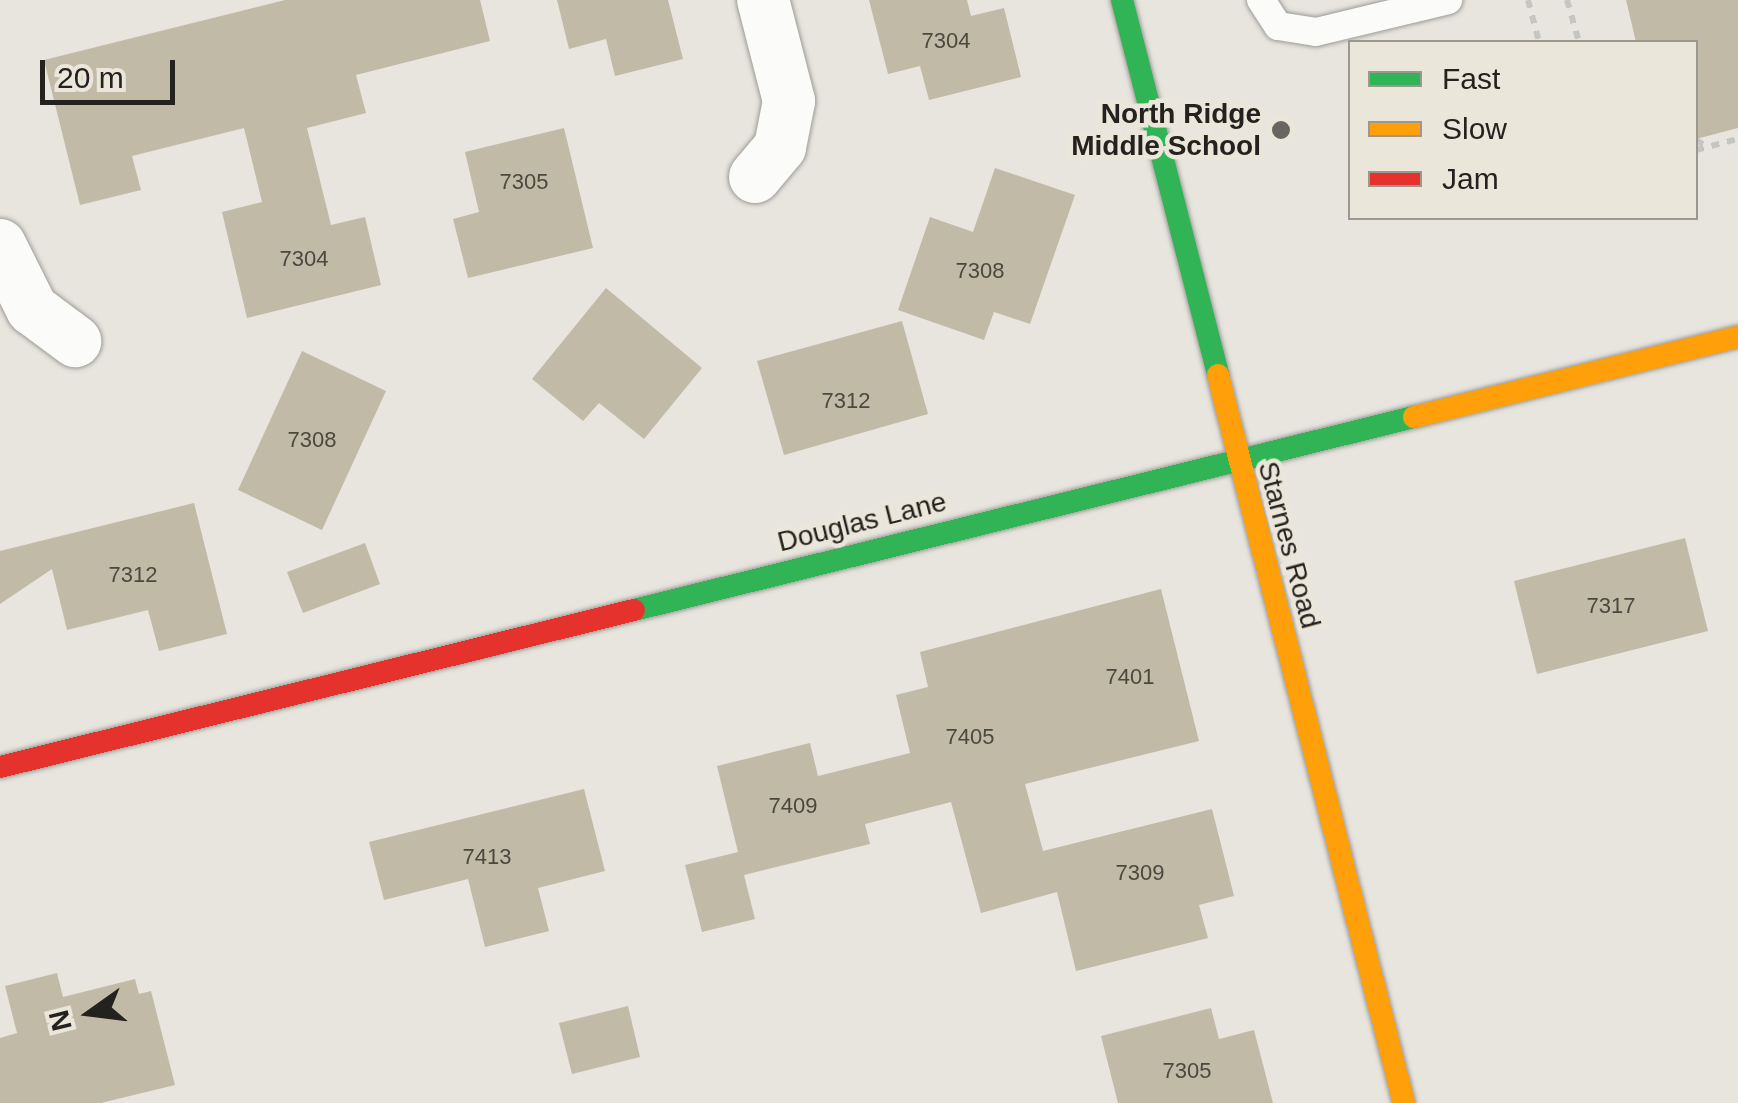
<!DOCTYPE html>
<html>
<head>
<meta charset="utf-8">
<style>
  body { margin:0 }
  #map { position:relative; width:1738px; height:1103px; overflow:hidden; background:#e7e5de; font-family:Helvetica,sans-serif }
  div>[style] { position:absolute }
  .building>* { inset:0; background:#c1baa6 }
  .path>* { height:6px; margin-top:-3px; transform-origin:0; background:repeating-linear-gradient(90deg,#c5c5c2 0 8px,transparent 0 16px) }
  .roads { filter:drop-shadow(0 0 2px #9e9c97) drop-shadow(0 0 2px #9e9c97) }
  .lane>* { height:28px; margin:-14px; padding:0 14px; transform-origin:14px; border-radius:14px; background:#fbfbfa }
  .street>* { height:52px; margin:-26px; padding:0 26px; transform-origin:26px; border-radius:26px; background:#fbfbfa }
  .fast>* { height:22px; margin:-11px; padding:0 11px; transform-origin:11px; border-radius:11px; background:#30b455 }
  .slow>* { height:22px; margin:-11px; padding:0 11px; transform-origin:11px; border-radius:11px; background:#ff9f0a }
  .jam>* { height:22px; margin:-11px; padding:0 11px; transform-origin:11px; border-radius:11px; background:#e5322d }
  .dots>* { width:28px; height:28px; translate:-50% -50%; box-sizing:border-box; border:5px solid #ebe6da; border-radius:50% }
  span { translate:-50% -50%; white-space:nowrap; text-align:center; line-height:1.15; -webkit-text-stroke:9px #ebe6da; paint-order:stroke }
  .number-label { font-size:22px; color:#4b4840 }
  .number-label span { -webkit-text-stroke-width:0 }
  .poi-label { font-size:28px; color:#24221e; font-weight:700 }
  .right { translate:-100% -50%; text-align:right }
  .street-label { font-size:28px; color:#24221e }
  .legend { position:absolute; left:1348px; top:40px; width:350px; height:180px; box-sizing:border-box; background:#ebe6da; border:2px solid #9b988f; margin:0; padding:12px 18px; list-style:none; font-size:30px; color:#24221e }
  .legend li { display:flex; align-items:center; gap:20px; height:50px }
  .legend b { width:50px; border:2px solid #9b988f }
  .north { position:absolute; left:40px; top:963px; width:100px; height:100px; -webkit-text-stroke:8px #ebe6da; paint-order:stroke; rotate:256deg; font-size:28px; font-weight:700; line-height:40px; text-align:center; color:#24221e }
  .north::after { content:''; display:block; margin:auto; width:35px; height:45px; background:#24221e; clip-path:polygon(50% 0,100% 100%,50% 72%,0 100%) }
  .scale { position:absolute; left:40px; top:60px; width:135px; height:45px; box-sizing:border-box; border:5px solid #24221e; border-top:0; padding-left:12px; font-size:30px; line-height:35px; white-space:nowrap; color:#24221e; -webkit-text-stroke:8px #ebe6da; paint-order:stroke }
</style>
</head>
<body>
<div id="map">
  <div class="building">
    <div style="clip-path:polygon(285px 0,480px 0,490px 41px,356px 75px,366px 113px,307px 128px,331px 225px,365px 217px,381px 285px,247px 318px,222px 212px,262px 202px,244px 128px,132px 156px,141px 190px,80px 205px,44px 60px)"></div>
    <div style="clip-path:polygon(557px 0,668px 0,683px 59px,615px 76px,606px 39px,569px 49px)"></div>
    <div style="clip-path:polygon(869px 0,967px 0,971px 16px,1004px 8px,1021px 77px,929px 100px,920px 66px,888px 74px)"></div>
    <div style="clip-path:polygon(1626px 0,1738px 0,1738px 128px,1696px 139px,1696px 42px,1636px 42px)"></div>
    <div style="clip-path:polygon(564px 128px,593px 248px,468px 278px,453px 219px,479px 212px,465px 152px)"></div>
    <div style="clip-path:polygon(995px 168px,1075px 195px,1030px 324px,994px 312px,984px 340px,898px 310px,930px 217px,973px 232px)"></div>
    <div style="clip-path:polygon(606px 288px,702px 368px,644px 439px,599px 403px,583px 421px,532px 379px)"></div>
    <div style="clip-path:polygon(902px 321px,928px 414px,784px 455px,757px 361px)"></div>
    <div style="clip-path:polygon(302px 351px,386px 391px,322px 530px,238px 490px)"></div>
    <div style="clip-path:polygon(194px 503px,227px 634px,159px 651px,148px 610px,67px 630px,52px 569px,0 604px,0 551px)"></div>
    <div style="clip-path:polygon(1685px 538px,1708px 631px,1537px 674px,1514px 581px)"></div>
    <div style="clip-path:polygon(365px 543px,380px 584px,303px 613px,287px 572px)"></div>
    <div style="clip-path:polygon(1161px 589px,1199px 741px,1025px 784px,1043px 851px,1212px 809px,1234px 896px,1199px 905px,1208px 938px,1076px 971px,1057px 892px,981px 913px,951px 802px,865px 824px,870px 844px,744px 875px,755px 919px,702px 932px,685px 865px,738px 852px,717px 766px,810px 743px,818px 776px,910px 753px,896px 695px,928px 687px,920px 652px)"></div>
    <div style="clip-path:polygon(584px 789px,605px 871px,538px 888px,549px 931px,485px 947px,468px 879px,384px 900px,369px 842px)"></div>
    <div style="clip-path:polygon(57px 973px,63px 997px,135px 979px,139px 994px,151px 991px,175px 1085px,101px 1103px,0 1103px,0 1038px,17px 1033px,5px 986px)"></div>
    <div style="clip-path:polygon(628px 1006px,640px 1057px,572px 1074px,559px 1023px)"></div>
    <div style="clip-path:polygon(1211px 1008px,1219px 1039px,1254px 1030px,1273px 1103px,1118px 1103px,1101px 1036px)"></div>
  </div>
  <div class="path">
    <div style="left:1528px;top:0;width:43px;rotate:75.3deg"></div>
    <div style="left:1567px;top:0;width:44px;rotate:74.1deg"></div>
    <div style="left:1696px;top:140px;width:13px;rotate:32deg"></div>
    <div style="left:1696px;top:150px;width:43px;rotate:-14.7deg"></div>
  </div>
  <div class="roads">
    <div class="lane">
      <div style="left:1261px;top:0;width:31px;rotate:57deg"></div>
      <div style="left:1278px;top:26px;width:38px;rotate:9deg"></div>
      <div style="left:1316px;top:32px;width:136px;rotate:-13.6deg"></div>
    </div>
    <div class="street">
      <div style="left:755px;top:177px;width:39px;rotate:-50deg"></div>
      <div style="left:780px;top:147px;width:47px;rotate:-78.9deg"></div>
      <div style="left:789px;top:101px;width:104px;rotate:-104.4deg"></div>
      <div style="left:0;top:245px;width:72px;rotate:63.4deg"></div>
      <div style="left:32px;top:309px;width:54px;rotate:36.7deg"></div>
    </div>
    <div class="fast">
      <div style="left:1122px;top:0;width:387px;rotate:75.6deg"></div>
      <div style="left:634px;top:610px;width:804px;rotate:-13.9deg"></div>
    </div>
    <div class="slow">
      <div style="left:1218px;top:375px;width:751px;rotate:75.67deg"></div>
      <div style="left:1414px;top:417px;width:334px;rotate:-13.9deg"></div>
    </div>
    <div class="jam">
      <div style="left:0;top:767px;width:653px;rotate:-13.91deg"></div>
    </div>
  </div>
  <div class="dots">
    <div style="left:1281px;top:130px;background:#686661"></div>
  </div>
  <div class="number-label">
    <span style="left:946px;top:41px">7304</span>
    <span style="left:524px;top:182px">7305</span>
    <span style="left:304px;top:259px">7304</span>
    <span style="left:980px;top:271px">7308</span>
    <span style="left:846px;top:401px">7312</span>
    <span style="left:312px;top:440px">7308</span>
    <span style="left:133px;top:575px">7312</span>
    <span style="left:1611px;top:606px">7317</span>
    <span style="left:1130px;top:677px">7401</span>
    <span style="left:970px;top:737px">7405</span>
    <span style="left:793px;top:806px">7409</span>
    <span style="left:487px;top:857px">7413</span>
    <span style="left:1140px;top:873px">7309</span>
    <span style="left:1187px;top:1071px">7305</span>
  </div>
  <div class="poi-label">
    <span class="right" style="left:1261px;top:130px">North Ridge<br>Middle School</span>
  </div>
  <div class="street-label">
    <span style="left:862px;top:522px;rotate:-14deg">Douglas Lane</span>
    <span style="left:1289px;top:545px;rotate:75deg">Starnes Road</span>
  </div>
  <ul class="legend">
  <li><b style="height:12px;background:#30b455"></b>Fast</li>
  <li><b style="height:12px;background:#ff9f0a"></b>Slow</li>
  <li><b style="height:12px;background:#e5322d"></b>Jam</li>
  </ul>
  <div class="north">N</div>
  <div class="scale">20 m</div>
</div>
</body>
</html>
